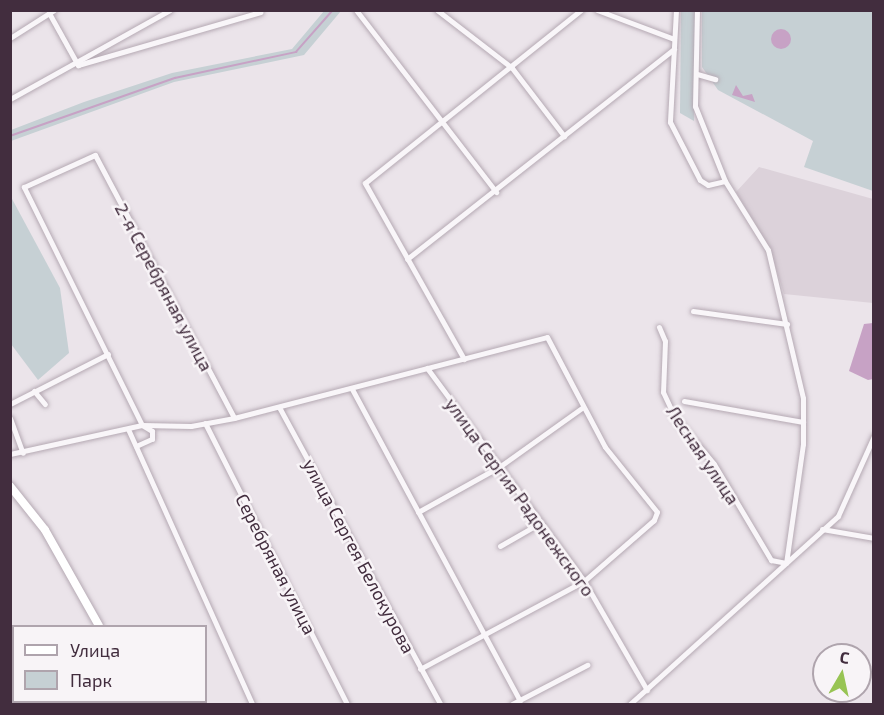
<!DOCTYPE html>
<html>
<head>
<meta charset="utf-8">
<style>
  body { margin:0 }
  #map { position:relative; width:884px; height:715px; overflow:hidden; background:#ebe4ea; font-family:"Exo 2",sans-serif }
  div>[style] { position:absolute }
  .built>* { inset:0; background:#dcd2da }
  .green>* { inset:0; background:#c6d0d4 }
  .water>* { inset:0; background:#c7a2c5 }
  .round { border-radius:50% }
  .stream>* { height:1.5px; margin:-0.75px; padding:0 0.75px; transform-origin:0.75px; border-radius:0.75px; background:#c7a2c5 }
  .roads { filter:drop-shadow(0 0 2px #b5a9b3) drop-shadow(0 0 2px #b5a9b3) }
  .street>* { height:5px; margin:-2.5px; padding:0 2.5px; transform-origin:2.5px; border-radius:2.5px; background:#f9f6f9 }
  .secondary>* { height:8px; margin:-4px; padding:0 4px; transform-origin:4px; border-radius:4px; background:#fff }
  span { translate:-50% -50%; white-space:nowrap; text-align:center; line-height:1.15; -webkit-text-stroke:5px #f8f4f7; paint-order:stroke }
  .street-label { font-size:18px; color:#422d3e }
  .frame { position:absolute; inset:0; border:12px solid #422d3e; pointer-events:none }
  .legend { position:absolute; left:12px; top:625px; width:195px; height:78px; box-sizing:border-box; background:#f8f4f7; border:2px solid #afa4ad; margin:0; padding:8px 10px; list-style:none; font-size:18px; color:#422d3e }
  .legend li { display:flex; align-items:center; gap:12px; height:30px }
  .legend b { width:30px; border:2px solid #afa4ad }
  .north { position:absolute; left:812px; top:643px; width:60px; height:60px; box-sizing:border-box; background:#f8f4f7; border:2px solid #afa4ad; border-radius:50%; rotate:9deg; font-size:16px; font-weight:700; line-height:24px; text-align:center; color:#422d3e }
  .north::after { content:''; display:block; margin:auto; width:21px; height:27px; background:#98c454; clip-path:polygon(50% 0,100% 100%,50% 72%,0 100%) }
</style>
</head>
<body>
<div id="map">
  <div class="built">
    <div style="clip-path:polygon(759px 167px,873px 199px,873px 303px,784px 294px,769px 247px,736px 192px)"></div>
  </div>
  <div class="green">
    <div style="clip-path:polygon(324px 11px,341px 11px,304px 55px,174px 82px,11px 141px,11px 130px,84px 102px,172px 73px,292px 49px)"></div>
    <div style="clip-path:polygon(681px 11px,695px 11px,694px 121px,680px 113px)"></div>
    <div style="clip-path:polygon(702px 11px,873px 11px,873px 191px,804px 167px,813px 141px,718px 90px,702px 67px)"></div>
    <div style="clip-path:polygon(11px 197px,60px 288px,69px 353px,38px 380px,11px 344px)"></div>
  </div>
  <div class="water">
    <div class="round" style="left:771px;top:29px;width:20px;height:20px"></div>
    <div style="clip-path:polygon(736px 85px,743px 96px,752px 94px,755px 102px,732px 95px)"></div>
    <div style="clip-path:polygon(873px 323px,873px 379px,868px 380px,849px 371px,864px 324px)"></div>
  </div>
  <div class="stream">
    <div style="left:10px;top:136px;width:175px;rotate:-19.4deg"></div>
    <div style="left:175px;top:78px;width:124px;rotate:-12.1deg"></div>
    <div style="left:296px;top:52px;width:56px;rotate:-48.6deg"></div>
  </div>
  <div class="roads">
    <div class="street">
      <div style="left:356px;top:10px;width:230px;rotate:52.4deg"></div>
      <div style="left:437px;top:10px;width:95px;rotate:37.7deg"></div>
      <div style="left:512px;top:68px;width:86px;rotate:52.6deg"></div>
      <div style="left:597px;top:10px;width:82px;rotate:20.6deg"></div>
      <div style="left:676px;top:10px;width:112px;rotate:93.1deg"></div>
      <div style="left:670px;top:122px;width:65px;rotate:62.7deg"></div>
      <div style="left:700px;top:180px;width:9px;rotate:32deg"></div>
      <div style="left:708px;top:185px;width:17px;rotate:-13deg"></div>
      <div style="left:725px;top:181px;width:81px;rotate:58.1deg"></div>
      <div style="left:768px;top:250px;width:152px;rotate:76.7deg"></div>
      <div style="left:803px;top:398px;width:46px;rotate:90deg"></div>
      <div style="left:803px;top:444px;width:120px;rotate:98.1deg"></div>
      <div style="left:697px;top:10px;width:96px;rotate:91.2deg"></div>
      <div style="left:695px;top:106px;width:81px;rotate:68.2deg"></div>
      <div style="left:49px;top:13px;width:60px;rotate:60.9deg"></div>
      <div style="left:78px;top:65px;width:190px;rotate:-16.2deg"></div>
      <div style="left:10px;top:38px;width:52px;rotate:-32.5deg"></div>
      <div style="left:697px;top:74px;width:19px;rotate:16deg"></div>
      <div style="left:10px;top:99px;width:183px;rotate:-29.1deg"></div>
      <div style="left:407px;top:259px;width:340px;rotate:-38.2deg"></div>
      <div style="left:693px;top:311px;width:95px;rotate:7.9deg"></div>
      <div style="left:659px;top:327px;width:15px;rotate:67deg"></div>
      <div style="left:665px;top:341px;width:51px;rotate:92.2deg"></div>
      <div style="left:663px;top:392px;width:26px;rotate:65deg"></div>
      <div style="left:674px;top:416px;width:62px;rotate:50.2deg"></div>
      <div style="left:714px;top:464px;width:112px;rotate:59.3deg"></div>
      <div style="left:771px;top:560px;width:15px;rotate:11deg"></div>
      <div style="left:464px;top:359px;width:202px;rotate:-119.4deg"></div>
      <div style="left:365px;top:183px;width:277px;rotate:-38.7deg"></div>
      <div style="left:427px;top:368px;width:265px;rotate:53.6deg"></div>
      <div style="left:584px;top:581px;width:126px;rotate:60deg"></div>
      <div style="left:352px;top:389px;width:354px;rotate:61.7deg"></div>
      <div style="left:34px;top:391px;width:17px;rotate:50deg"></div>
      <div style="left:684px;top:401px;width:121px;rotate:10deg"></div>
      <div style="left:10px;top:404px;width:110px;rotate:-27deg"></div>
      <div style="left:279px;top:407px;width:338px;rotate:61.5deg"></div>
      <div style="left:10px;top:418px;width:37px;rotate:70deg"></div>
      <div style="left:205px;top:423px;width:315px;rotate:63.2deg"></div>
      <div style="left:128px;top:429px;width:302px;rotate:65.7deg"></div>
      <div style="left:136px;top:446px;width:17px;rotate:-24deg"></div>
      <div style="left:152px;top:439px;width:8px;rotate:-90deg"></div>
      <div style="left:152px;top:431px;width:12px;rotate:-149deg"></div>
      <div style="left:142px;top:425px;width:266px;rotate:-116.4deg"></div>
      <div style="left:24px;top:187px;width:78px;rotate:-24.3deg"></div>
      <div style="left:95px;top:155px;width:297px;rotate:62.1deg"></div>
      <div style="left:10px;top:454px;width:135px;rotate:-12.4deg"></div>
      <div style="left:142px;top:425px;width:49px;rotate:1.2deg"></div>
      <div style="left:191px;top:426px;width:44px;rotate:-10.5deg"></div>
      <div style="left:234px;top:418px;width:323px;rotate:-14.5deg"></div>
      <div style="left:547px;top:337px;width:124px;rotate:62.2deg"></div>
      <div style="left:605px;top:447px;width:83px;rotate:51.3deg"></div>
      <div style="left:657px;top:512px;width:9px;rotate:111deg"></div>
      <div style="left:654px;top:520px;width:93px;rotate:138.9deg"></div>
      <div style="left:584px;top:581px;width:186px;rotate:151.8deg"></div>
      <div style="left:418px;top:512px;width:93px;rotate:-29.1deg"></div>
      <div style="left:499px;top:467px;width:103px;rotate:-35.5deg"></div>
      <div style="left:822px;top:529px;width:53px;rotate:9.8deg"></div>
      <div style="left:500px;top:546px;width:46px;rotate:-29.9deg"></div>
      <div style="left:10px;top:663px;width:7px;rotate:56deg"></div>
      <div style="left:28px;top:702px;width:3px;rotate:45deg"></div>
      <div style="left:512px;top:704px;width:85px;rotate:-27.5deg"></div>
      <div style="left:630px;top:704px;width:280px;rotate:-42.1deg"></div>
      <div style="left:838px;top:516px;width:88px;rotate:-65.8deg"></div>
    </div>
    <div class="secondary">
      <div style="left:10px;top:486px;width:56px;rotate:51.5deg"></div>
      <div style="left:45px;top:530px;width:110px;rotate:60.6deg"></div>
      <div style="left:140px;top:702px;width:3px;rotate:45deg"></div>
    </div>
  </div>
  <div class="street-label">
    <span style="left:164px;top:287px;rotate:62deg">2-я Серебряная улица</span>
    <span style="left:703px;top:455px;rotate:56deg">Лесная улица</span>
    <span style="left:520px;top:497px;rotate:54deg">улица Сергия Радонежского</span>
    <span style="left:359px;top:556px;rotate:62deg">улица Сергея Белокурова</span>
    <span style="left:276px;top:564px;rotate:63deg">Серебряная улица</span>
  </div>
  <div class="frame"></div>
  <ul class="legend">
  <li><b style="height:8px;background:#fff"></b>Улица</li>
  <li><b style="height:16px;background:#c6d0d4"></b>Парк</li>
  </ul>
  <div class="north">С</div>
</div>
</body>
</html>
